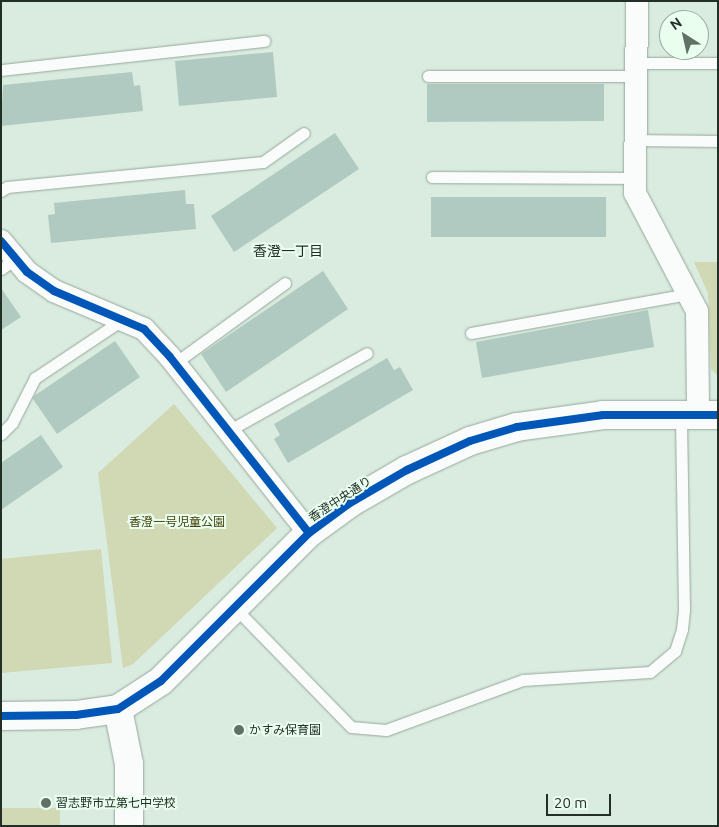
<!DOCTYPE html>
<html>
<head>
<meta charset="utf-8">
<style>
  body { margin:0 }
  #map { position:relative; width:719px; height:827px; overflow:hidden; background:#d9ecdf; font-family:Ubuntu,"Noto Sans JP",sans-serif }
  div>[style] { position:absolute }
  .green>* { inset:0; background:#d0d8b4 }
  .building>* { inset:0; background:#b0cac1 }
  .roads { filter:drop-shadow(0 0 1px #97a69c) drop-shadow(0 0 1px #97a69c) }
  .lane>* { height:11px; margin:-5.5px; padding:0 5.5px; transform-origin:5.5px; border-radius:5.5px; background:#f9fcfa }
  .street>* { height:22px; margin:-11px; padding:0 11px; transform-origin:11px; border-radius:11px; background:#f9fcfa }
  .secondary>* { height:28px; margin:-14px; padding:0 14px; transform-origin:14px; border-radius:14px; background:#f9fcfa }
  .cycleway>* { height:8px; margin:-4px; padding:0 4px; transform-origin:4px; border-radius:4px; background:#0057b8 }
  .dots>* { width:14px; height:14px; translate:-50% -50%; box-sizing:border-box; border:2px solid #e9feef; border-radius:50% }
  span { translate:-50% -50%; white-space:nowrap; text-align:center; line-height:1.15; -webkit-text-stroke:4px #e9feef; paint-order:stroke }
  .street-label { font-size:12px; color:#222f26 }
  .park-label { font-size:12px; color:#45430b }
  .poi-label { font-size:12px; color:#222f26 }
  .left { translate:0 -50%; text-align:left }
  .neighbourhood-label { font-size:14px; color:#222f26 }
  .frame { position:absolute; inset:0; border:2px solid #222f26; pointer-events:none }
  .north { position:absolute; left:659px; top:10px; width:50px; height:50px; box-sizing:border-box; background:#e9feef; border:1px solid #99ab9f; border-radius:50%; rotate:325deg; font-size:14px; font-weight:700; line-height:20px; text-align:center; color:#222f26 }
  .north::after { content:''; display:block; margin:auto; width:18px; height:22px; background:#627167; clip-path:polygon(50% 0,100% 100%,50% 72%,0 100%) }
  .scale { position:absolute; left:546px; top:794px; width:65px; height:22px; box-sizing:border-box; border:2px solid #222f26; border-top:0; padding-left:6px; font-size:15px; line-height:18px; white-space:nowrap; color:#222f26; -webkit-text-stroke:4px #e9feef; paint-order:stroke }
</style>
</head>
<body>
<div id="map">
  <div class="green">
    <div style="clip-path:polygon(694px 262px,718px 262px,718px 376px,711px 369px,708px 293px)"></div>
    <div style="clip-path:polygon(174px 404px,277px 528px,133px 664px,123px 668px,98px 473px)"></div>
    <div style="clip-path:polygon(101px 549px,112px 663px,1px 673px,1px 559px)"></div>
    <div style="clip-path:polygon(1px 808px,60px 808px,60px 826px,1px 826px)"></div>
  </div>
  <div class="building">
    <div style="clip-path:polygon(273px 52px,277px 97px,179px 106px,175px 61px)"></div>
    <div style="clip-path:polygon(132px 72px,134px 86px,140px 85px,143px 111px,1px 126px,3px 85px)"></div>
    <div style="clip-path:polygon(427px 84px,604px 84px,604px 121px,427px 122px)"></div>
    <div style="clip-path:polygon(335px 133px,359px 169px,234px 252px,211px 216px)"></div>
    <div style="clip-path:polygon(185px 190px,186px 204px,194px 204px,196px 229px,51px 243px,48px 215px,55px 214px,54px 203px)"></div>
    <div style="clip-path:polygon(431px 197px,606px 197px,606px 237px,431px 237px)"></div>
    <div style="clip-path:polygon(323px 271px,348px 309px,226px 392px,201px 354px)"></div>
    <div style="clip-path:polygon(1px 288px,21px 317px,1px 330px)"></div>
    <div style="clip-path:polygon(648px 310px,654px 347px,482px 378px,476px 342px)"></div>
    <div style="clip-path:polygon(115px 341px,140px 377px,57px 434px,33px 399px,34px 396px)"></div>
    <div style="clip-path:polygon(387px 358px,394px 370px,400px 367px,413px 390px,288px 463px,274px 439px,280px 435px,274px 424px)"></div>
    <div style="clip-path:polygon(41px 435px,63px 467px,1px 510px,1px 463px)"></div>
  </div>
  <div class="roads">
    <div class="lane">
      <div style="left:637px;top:63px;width:81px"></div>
      <div style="left:1px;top:70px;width:265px;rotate:-6.3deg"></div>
      <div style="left:428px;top:76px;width:208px"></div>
      <div style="left:636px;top:140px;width:82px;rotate:0.7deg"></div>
      <div style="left:432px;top:177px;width:203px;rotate:0.3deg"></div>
      <div style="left:1px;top:191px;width:7px;rotate:-34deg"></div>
      <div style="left:7px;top:187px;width:257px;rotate:-5.6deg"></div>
      <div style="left:263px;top:162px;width:50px;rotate:-35.3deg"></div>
      <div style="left:1px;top:269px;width:19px;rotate:-36deg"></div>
      <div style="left:471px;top:333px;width:220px;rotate:-10.2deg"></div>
      <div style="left:175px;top:363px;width:136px;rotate:-36deg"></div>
      <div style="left:228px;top:431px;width:159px;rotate:-29.3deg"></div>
      <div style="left:1px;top:434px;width:16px;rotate:-45deg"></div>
      <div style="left:12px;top:423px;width:51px;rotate:-62.9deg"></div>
      <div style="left:35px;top:378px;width:105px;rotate:-33.7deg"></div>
      <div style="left:235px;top:608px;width:166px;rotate:45.7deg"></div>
      <div style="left:351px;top:727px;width:35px;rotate:5deg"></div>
      <div style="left:386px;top:730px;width:146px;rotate:-20.1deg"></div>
      <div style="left:523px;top:680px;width:127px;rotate:-3.6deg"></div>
      <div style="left:650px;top:672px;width:33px;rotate:-40deg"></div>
      <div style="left:675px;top:651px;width:23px;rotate:-72deg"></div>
      <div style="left:682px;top:629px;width:20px;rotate:-84deg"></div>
      <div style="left:684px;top:609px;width:194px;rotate:-90.9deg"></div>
    </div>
    <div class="street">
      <div style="left:637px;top:1px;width:192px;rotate:90.6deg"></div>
      <div style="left:635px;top:193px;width:133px;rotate:62.3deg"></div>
      <div style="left:697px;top:311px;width:104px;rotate:89.4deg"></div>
      <div style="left:1px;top:241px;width:40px;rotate:50deg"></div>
      <div style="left:27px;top:272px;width:33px;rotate:35deg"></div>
      <div style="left:54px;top:291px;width:98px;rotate:22.9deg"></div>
      <div style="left:144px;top:329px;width:38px;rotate:47deg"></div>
      <div style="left:170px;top:357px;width:224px;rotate:51.7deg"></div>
    </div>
    <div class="secondary">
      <div style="left:118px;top:709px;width:56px;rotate:78.7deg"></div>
      <div style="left:129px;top:764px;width:62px;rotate:90deg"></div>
      <div style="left:1px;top:716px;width:75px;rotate:-0.8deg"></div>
      <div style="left:76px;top:715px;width:42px;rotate:-8.1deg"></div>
      <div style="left:118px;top:709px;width:51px;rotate:-33.1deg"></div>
      <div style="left:161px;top:681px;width:209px;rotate:-45deg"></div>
      <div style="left:309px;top:533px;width:51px;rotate:-36.2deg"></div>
      <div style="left:350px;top:503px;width:66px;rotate:-30.1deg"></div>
      <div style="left:407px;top:470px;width:69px;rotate:-24.7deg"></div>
      <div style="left:470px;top:441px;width:49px;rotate:-16.6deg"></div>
      <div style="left:517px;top:427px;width:87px;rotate:-7.9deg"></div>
      <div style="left:603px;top:415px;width:115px"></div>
    </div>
  </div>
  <div class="cycleway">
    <div style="left:1px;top:241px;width:40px;rotate:50deg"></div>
    <div style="left:27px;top:272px;width:33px;rotate:35deg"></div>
    <div style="left:54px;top:291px;width:98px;rotate:22.9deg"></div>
    <div style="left:144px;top:329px;width:38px;rotate:47deg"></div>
    <div style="left:170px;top:357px;width:224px;rotate:51.7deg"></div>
    <div style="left:1px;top:716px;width:75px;rotate:-0.8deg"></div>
    <div style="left:76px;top:715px;width:42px;rotate:-8.1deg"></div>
    <div style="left:118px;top:709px;width:51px;rotate:-33.1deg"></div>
    <div style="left:161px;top:681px;width:209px;rotate:-45deg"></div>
    <div style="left:309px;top:533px;width:51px;rotate:-36.2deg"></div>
    <div style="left:350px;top:503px;width:66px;rotate:-30.1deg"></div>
    <div style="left:407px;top:470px;width:69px;rotate:-24.7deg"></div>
    <div style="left:470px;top:441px;width:49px;rotate:-16.6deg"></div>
    <div style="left:517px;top:427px;width:87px;rotate:-7.9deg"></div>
    <div style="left:603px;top:415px;width:115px"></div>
  </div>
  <div class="dots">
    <div style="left:239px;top:730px;background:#627167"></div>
    <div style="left:46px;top:803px;background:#627167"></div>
  </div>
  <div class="street-label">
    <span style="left:340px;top:499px;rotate:-33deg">香澄中央通り</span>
  </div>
  <div class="park-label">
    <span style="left:177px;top:522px">香澄一号児童公園</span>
  </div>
  <div class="poi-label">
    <span class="left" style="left:249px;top:730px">かすみ保育園</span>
    <span class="left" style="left:56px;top:803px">習志野市立第七中学校</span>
  </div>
  <div class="neighbourhood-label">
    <span style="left:288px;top:251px">香澄一丁目</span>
  </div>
  <div class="frame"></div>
  <div class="north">N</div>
  <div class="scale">20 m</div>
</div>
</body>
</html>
